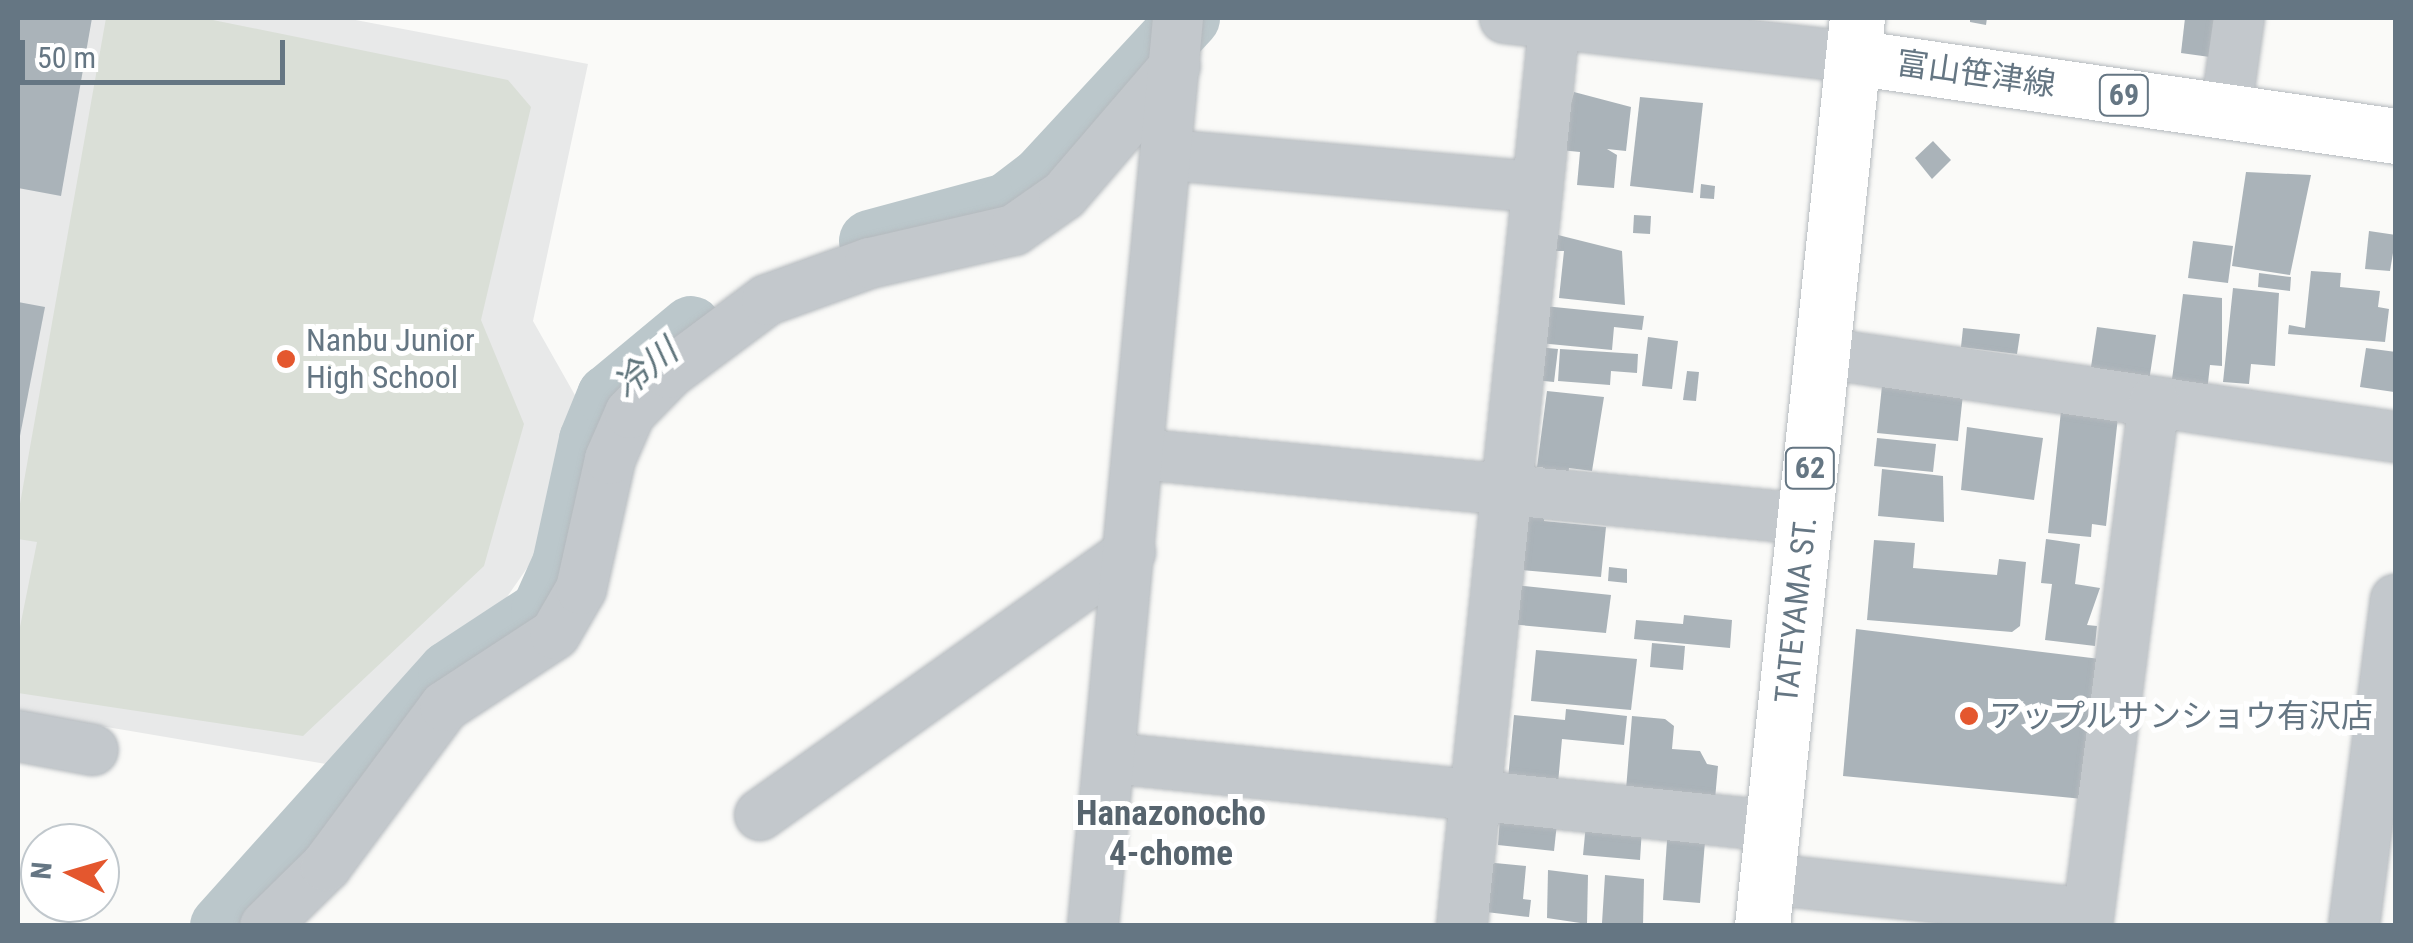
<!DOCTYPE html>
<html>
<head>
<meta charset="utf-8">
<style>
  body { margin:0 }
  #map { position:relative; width:2413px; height:943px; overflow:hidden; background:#fafaf8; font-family:"Roboto Condensed","Noto Sans JP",sans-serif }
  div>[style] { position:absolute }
  .built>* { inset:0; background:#e8e9e9 }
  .green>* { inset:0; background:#dadfd7 }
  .river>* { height:62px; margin:-31px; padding:0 31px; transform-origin:31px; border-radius:31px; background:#bbc7cb }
  .building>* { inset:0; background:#aab3b9 }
  .roads { filter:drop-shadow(0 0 2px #b5babe) drop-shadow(0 0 2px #b5babe) }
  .minor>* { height:50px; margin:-25px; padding:0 25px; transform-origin:25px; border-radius:25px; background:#c3c8cc }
  .major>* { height:55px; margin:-27.5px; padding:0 27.5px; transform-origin:27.5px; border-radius:27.5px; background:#fff }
  .dots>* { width:28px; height:28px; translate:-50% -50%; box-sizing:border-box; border:5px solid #fff; border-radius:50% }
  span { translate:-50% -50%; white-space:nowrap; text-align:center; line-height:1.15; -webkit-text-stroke:10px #fff; paint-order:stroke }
  .shield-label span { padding:2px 8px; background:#fff; border:2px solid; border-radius:8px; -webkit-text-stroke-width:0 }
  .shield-label { font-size:30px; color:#657683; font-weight:700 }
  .street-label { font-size:32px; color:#657683 }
  .poi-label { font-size:32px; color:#657683 }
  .left { translate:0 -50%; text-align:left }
  .water-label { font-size:35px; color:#60757c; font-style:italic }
  .neighbourhood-label { font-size:35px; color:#57646e; font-weight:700 }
  .frame { position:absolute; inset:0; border:20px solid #657683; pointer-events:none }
  .north { position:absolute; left:20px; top:823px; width:100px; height:100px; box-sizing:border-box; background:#fff; border:2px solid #c1c8cd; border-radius:50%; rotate:275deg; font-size:28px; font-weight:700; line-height:40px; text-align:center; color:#657683 }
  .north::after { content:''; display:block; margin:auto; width:35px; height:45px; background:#e4572e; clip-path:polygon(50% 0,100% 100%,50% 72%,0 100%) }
  .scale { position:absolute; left:20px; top:40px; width:265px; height:45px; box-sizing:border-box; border:5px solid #657683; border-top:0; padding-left:12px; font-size:30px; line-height:35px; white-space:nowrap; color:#657683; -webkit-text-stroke:8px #fff; paint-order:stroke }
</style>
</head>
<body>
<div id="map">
  <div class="built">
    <div style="clip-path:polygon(18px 18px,345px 18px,588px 64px,533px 321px,576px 397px,541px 548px,500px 607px,326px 764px,18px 712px)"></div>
  </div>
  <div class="green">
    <div style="clip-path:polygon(106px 18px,203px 18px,508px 80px,531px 107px,481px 320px,524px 424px,484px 566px,303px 736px,18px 693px,18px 637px,37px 542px,18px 539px,18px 515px)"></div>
  </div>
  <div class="river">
    <div style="left:870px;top:241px;width:142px;rotate:-15.1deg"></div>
    <div style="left:1007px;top:204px;width:43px;rotate:-37.4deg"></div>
    <div style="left:1041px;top:178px;width:218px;rotate:-47.2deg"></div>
    <div style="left:221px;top:926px;width:341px;rotate:-48.1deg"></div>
    <div style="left:449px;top:672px;width:111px;rotate:-33.3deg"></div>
    <div style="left:542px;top:611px;width:51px;rotate:-65.9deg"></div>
    <div style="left:563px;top:564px;width:127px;rotate:-77.7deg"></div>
    <div style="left:590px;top:440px;width:48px;rotate:-67.8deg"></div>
    <div style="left:608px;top:396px;width:108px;rotate:-39.7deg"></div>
  </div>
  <div class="building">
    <div style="clip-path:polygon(18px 18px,92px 18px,61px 196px,18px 188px)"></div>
    <div style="clip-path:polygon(1970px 18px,1987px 18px,1986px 25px,1970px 22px)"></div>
    <div style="clip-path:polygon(2185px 18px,2222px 18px,2217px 58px,2181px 53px)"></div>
    <div style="clip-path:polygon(1574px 92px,1631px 107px,1626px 151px,1607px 149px,1617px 155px,1614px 188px,1577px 185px,1580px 152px,1560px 150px)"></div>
    <div style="clip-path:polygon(1640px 97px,1703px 103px,1693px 193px,1630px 186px)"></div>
    <div style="clip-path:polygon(1933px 141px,1951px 160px,1932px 179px,1915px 158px)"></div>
    <div style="clip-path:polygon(2246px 172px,2311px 175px,2290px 275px,2232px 266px)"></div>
    <div style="clip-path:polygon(1701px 184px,1715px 186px,1714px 199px,1700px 198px)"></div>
    <div style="clip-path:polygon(1634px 215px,1651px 216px,1650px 234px,1633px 233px)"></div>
    <div style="clip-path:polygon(2369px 231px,2396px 235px,2390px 271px,2365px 269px)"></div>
    <div style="clip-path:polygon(1558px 235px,1622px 251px,1625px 305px,1559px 298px,1564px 251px,1556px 251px)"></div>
    <div style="clip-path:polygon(2193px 241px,2233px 246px,2228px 283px,2188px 278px)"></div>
    <div style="clip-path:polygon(2311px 271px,2341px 273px,2340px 287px,2380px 291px,2378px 307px,2389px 309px,2385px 342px,2288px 334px,2289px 325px,2305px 328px)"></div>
    <div style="clip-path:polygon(2259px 273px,2291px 277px,2290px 291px,2258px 287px)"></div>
    <div style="clip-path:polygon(2233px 288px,2279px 293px,2275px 366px,2251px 364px,2249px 384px,2223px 382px)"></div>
    <div style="clip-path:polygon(2183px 294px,2222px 298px,2222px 366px,2210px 365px,2207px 392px,2171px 387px)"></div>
    <div style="clip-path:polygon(18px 302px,45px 307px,19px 441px,18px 441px)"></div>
    <div style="clip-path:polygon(1544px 306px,1644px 316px,1642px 330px,1614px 327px,1612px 350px,1539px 343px)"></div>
    <div style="clip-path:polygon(2097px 327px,2156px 335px,2149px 381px,2091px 367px)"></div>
    <div style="clip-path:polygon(1963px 328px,2020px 334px,2017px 354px,1961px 347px)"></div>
    <div style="clip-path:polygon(1648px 337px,1678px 341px,1672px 389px,1642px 386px)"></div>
    <div style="clip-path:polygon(1537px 347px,1558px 349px,1554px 382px,1534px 380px)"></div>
    <div style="clip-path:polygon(2366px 348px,2396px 352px,2394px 392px,2360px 387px)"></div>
    <div style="clip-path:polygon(1560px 349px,1638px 354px,1637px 373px,1611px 371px,1610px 385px,1558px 381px)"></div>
    <div style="clip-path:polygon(1687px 371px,1699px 372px,1696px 401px,1683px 400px)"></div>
    <div style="clip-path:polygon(1882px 386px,1963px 394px,1958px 441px,1877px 433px)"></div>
    <div style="clip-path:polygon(1547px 391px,1604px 397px,1592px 471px,1569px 468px,1567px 483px,1542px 480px,1543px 467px,1537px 467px)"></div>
    <div style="clip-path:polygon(2061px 411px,2118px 417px,2106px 526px,2092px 524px,2091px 537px,2048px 533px)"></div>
    <div style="clip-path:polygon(1967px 427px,2043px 438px,2034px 500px,1961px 490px)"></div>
    <div style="clip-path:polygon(1877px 438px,1936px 444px,1933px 472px,1874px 466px)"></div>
    <div style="clip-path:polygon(1882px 469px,1943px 476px,1944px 522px,1878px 516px)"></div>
    <div style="clip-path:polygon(1545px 506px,1544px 521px,1606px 527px,1601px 577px,1522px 570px,1520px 520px)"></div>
    <div style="clip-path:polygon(2046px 539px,2080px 544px,2075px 584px,2100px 588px,2087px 625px,2097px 626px,2095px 646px,2045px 640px,2052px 584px,2041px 583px)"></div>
    <div style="clip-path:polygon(1874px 540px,1915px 543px,1913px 568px,1997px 575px,1999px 559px,2026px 562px,2020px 626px,2012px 632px,1867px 620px)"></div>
    <div style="clip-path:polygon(1609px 567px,1627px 569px,1627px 583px,1608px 581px)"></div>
    <div style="clip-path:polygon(1513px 585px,1611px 595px,1606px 633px,1509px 624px)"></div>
    <div style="clip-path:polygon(1684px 615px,1732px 620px,1730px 648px,1634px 639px,1636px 620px,1683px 624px)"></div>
    <div style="clip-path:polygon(1856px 629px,2100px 659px,2083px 799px,1843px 776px)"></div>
    <div style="clip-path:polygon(1652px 643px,1685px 646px,1683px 670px,1650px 667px)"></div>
    <div style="clip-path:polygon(1536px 650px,1637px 659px,1631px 710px,1531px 701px)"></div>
    <div style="clip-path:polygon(1566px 709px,1627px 716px,1624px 745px,1562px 739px,1557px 794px,1507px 790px,1514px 715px,1565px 720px)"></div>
    <div style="clip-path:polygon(1632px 716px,1665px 719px,1674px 726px,1672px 749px,1700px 751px,1707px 764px,1718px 766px,1714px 810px,1625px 802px)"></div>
    <div style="clip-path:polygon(1500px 817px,1557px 823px,1554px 851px,1498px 845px)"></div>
    <div style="clip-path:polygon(1586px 824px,1642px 828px,1640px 860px,1583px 855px)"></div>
    <div style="clip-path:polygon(1668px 826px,1706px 829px,1700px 903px,1663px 900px)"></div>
    <div style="clip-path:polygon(1495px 863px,1526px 866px,1523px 899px,1531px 900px,1529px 917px,1486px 912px,1487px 866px)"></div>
    <div style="clip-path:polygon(1548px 870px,1588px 875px,1587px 924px,1547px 918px)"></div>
    <div style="clip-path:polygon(1605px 875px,1644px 879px,1643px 926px,1602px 923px)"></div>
  </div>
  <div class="roads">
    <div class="minor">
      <div style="left:1505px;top:18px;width:350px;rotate:6.4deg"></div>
      <div style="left:2226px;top:110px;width:93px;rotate:-82deg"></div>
      <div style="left:1170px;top:155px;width:369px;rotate:5deg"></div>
      <div style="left:1822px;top:353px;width:580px;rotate:8.33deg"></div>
      <div style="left:1139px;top:454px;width:669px;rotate:5.57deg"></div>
      <div style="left:18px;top:736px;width:76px;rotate:10.6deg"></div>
      <div style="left:1111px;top:758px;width:665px;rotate:5.86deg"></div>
      <div style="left:760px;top:815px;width:454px;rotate:-35.4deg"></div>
      <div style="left:1768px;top:879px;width:322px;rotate:6.2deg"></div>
      <div style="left:265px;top:926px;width:86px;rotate:-44.5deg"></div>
      <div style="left:326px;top:866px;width:199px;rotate:-53.4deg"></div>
      <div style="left:445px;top:706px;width:131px;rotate:-33.2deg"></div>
      <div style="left:555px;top:634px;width:52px;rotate:-60deg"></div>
      <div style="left:581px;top:589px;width:133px;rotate:-77.4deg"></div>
      <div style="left:610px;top:459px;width:50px;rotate:-66.5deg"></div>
      <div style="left:630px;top:413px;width:56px;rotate:-45.7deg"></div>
      <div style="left:669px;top:373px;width:122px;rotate:-36.7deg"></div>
      <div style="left:767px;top:300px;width:109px;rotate:-19.8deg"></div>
      <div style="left:870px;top:263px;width:148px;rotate:-12.9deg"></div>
      <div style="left:1014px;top:230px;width:61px;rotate:-35deg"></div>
      <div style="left:1064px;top:195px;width:170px;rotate:-49.3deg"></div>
      <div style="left:1093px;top:926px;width:912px;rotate:-84.65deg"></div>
      <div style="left:1462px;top:926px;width:913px;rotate:-84.15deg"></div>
      <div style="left:2087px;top:926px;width:528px;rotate:-82.71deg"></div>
      <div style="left:2354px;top:926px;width:329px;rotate:-82.7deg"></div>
    </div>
    <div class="major">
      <div style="left:1853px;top:57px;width:549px;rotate:8.28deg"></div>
      <div style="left:1762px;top:926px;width:913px;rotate:-84.03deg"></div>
    </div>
  </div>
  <div class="dots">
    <div style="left:286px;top:359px;background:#e4572e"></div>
    <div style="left:1969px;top:716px;background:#e4572e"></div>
  </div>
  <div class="shield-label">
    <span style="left:2124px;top:95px">69</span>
    <span style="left:1810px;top:468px">62</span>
  </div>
  <div class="street-label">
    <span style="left:1976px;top:74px;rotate:8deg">富山笹津線</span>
    <span style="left:1796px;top:610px;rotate:-84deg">TATEYAMA ST.</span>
  </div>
  <div class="poi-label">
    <span class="left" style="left:306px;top:359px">Nanbu Junior<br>High School</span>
    <span class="left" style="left:1989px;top:716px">アップルサンショウ有沢店</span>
  </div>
  <div class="water-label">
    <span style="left:646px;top:369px;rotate:-39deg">冷川</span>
  </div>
  <div class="neighbourhood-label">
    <span style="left:1171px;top:834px">Hanazonocho<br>4-chome</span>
  </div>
  <div class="frame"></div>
  <div class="north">N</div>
  <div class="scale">50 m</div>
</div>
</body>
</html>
